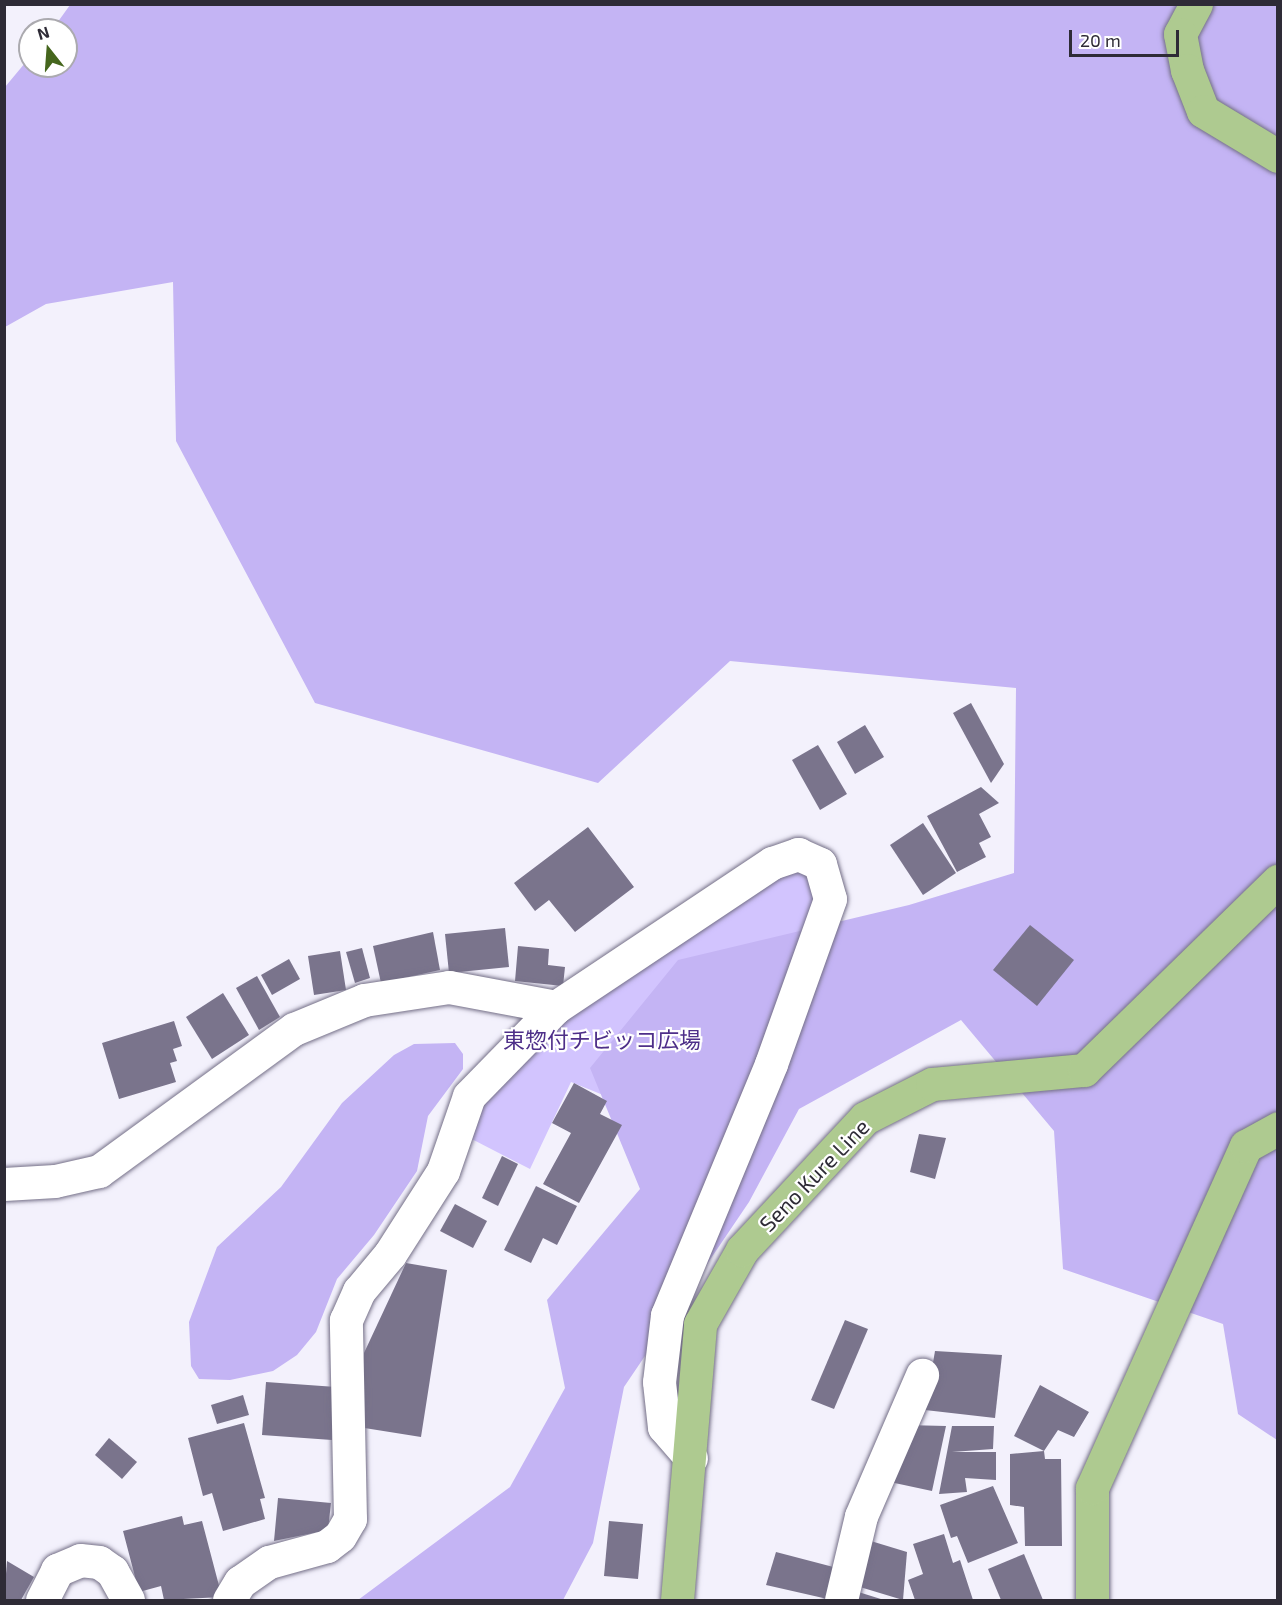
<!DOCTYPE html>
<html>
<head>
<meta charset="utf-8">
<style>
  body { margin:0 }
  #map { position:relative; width:1282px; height:1605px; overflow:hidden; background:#f3f1fc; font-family:"Exo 2","Noto Sans JP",sans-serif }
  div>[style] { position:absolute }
  .green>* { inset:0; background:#d2c4fe }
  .forest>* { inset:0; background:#c4b4f4 }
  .building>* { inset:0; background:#7a748c }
  .roads { filter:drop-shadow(0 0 2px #746f87) drop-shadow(0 0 2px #746f87) }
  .minor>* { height:33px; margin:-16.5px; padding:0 16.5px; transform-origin:16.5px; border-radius:16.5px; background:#fff }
  .major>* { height:33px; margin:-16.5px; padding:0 16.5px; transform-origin:16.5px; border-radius:16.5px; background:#aeca90 }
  span { translate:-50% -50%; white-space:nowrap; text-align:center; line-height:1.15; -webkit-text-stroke:4.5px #fff; paint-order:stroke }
  .park-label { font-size:22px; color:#4e2f89 }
  .street-label { font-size:22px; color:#2e2b36 }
  .frame { position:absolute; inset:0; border:6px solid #2e2b36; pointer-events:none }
  .north { position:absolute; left:18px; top:18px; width:60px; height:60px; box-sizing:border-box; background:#fff; border:2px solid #abaaaf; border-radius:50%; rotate:343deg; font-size:16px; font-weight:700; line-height:24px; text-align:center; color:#2e2b36 }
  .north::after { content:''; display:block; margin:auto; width:21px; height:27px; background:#45661d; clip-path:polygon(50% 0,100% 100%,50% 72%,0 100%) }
  .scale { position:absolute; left:1069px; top:30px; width:110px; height:27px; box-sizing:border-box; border:3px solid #2e2b36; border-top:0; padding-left:8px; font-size:18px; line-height:21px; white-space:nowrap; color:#2e2b36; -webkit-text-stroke:4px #fff; paint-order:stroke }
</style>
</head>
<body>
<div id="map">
  <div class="green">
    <div style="clip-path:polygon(798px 860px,823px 902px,797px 962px,618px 1101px,571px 1082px,530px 1169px,462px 1134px,526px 1044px)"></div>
  </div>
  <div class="forest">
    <div style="clip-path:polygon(70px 5px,1277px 5px,1277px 1440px,1238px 1414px,1223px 1324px,1063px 1269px,1054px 1131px,961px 1020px,799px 1109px,749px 1202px,624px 1387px,593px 1543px,563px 1600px,358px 1600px,510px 1487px,565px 1388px,547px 1300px,640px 1189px,590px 1068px,678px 960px,909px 905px,1014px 873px,1016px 688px,730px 661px,598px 783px,315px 703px,176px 441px,173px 282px,46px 304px,5px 327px,5px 87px,30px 57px,30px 66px,66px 66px,66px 30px,52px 30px)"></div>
    <div style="clip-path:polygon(455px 1043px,463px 1054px,463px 1069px,428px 1116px,417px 1171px,374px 1235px,337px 1279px,316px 1332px,297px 1355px,273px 1371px,230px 1380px,199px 1379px,191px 1366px,189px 1322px,217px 1247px,281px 1187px,342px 1103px,394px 1055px,414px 1044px)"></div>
  </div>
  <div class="building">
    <div style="clip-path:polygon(971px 703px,1004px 764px,991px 783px,953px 713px)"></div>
    <div style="clip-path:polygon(865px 725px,884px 757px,855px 774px,837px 742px)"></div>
    <div style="clip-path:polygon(818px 745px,847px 794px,820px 810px,792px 760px)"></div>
    <div style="clip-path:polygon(981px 787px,999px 803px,979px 814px,991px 837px,979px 843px,986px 857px,957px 872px,927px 816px)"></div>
    <div style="clip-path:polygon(923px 823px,956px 873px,923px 895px,890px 845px)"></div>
    <div style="clip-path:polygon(588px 827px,634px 887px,575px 932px,549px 900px,535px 911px,514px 883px)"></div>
    <div style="clip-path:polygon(1030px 925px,1074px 960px,1037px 1006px,993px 970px)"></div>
    <div style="clip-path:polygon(505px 928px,509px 967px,449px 973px,445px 934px)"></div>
    <div style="clip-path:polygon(433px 932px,440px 970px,381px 983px,373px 946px)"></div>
    <div style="clip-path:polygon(518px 946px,549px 949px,548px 965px,565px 967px,563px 986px,515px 981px)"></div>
    <div style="clip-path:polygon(362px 948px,370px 978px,355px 983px,346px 952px)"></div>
    <div style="clip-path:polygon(340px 951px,346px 990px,314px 995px,308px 956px)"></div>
    <div style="clip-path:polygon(289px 959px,300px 979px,272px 995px,261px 975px)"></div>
    <div style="clip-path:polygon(257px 976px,280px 1017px,259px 1030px,236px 988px)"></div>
    <div style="clip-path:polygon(223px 993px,249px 1035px,212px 1059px,186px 1017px)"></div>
    <div style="clip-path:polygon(174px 1021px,182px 1046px,173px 1049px,177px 1061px,170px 1063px,176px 1082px,119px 1099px,102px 1043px)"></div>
    <div style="clip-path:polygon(574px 1083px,607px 1101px,600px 1114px,622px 1125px,579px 1203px,543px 1184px,571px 1133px,552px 1123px)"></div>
    <div style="clip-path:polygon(919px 1134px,946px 1138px,935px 1179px,910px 1172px)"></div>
    <div style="clip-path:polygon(502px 1156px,518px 1164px,498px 1206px,482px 1198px)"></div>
    <div style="clip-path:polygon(536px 1186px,577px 1206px,557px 1245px,543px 1238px,531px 1263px,504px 1250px)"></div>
    <div style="clip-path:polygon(455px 1204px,487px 1221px,473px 1248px,440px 1231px)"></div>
    <div style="clip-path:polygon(406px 1263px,447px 1270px,421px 1437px,352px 1426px,364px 1353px)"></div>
    <div style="clip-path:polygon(845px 1320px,868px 1329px,834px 1409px,811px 1400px)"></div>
    <div style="clip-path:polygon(935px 1351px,1002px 1355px,995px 1418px,925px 1410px)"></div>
    <div style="clip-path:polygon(266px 1382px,336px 1387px,332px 1440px,262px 1435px)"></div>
    <div style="clip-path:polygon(1040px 1385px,1089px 1412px,1074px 1437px,1058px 1430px,1044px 1451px,1014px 1436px)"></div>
    <div style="clip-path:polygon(243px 1395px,249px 1415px,217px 1424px,211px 1405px)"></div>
    <div style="clip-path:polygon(244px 1423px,265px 1498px,260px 1499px,265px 1519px,223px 1531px,212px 1493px,203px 1496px,188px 1438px)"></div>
    <div style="clip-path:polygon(905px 1425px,946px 1426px,932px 1491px,890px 1482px)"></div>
    <div style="clip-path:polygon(952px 1426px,994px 1426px,993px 1449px,952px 1452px,996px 1452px,996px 1480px,965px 1478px,967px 1492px,939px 1494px)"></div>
    <div style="clip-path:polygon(109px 1438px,137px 1462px,122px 1479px,95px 1455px)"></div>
    <div style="clip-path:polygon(1044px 1451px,1045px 1459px,1061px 1459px,1062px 1546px,1025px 1546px,1024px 1507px,1010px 1505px,1010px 1454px)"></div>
    <div style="clip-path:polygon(993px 1486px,1018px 1543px,968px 1563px,957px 1536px,951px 1538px,940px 1505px)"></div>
    <div style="clip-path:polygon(278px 1498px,331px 1503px,328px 1530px,274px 1541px)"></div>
    <div style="clip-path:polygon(182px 1516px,184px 1525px,202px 1521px,222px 1597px,164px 1600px,161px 1586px,139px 1592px,123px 1531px)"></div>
    <div style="clip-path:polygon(609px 1521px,643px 1524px,638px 1579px,604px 1576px)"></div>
    <div style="clip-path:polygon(944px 1534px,953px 1563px,960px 1560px,973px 1600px,915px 1600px,908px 1580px,923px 1574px,913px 1544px)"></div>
    <div style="clip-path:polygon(861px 1538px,907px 1552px,903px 1600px,850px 1584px)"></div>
    <div style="clip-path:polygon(776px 1552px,841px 1569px,832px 1600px,766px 1585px)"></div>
    <div style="clip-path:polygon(1024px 1554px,1043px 1600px,1001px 1600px,988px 1569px)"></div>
    <div style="clip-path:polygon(7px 1561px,34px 1577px,21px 1600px,4px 1600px)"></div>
    <div style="clip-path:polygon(852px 1590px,884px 1600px,849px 1600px)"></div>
  </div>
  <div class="roads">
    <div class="minor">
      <div style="left:4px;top:1184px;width:51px;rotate:-3.4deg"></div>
      <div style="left:55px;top:1181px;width:45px;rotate:-12.8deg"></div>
      <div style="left:99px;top:1171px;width:241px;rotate:-36.1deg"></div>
      <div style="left:294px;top:1029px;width:76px;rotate:-22.5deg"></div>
      <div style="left:364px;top:1000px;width:86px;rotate:-8.7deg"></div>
      <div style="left:449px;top:987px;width:109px;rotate:10.6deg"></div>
      <div style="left:42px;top:1600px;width:34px;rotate:-63deg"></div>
      <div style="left:57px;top:1570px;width:25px;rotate:-23deg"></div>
      <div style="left:80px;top:1560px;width:19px;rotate:6deg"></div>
      <div style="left:99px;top:1562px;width:16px;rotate:35deg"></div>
      <div style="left:112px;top:1571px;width:33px;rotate:61deg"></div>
      <div style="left:229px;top:1600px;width:21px;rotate:-59deg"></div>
      <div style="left:240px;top:1582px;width:35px;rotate:-35deg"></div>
      <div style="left:269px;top:1562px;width:60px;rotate:-15.4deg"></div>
      <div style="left:327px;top:1546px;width:16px;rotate:-38deg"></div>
      <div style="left:340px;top:1536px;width:20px;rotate:-60deg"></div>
      <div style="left:350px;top:1519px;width:199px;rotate:-91.2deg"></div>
      <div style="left:346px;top:1320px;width:32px;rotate:-66deg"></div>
      <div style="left:359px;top:1291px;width:48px;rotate:-50deg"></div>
      <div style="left:390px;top:1254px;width:98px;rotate:-57.4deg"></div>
      <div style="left:443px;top:1171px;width:79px;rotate:-70.9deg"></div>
      <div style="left:469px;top:1096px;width:124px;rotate:-45.7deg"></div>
      <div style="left:556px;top:1007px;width:260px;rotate:-33.7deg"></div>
      <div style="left:772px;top:863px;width:28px;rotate:-19deg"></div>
      <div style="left:798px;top:854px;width:24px;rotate:24deg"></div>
      <div style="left:820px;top:864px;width:36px;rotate:74deg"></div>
      <div style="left:830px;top:899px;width:175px;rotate:109.7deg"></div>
      <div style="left:771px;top:1064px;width:272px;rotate:112.5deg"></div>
      <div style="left:667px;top:1315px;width:67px;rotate:96.8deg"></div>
      <div style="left:659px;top:1382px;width:45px;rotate:83.7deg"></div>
      <div style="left:664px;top:1427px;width:41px;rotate:48.9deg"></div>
      <div style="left:841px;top:1600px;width:86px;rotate:-76.6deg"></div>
      <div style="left:861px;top:1516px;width:154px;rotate:-66.6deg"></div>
    </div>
    <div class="major">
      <div style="left:1196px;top:4px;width:34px;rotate:118deg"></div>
      <div style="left:1180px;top:34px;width:37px;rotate:79deg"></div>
      <div style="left:1187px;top:70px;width:44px;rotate:68.7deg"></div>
      <div style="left:1203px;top:111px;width:87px;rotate:31deg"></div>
      <div style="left:677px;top:1600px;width:277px;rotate:-85.2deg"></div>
      <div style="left:700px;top:1324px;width:85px;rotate:-60.4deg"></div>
      <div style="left:742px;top:1250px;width:180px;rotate:-47deg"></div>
      <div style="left:865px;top:1118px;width:75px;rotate:-26.9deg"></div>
      <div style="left:932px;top:1084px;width:153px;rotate:-5.3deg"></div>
      <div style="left:1084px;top:1070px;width:271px;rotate:-44.3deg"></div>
      <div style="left:1092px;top:1600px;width:112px;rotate:-90deg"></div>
      <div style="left:1092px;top:1488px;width:375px;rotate:-65.8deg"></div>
      <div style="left:1246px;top:1146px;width:37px;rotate:-29deg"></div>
    </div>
  </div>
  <div class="park-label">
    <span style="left:602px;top:1040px">東惣付チビッコ広場</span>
  </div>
  <div class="street-label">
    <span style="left:814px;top:1175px;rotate:-46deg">Seno Kure Line</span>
  </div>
  <div class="frame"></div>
  <div class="north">N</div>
  <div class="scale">20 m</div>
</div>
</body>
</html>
